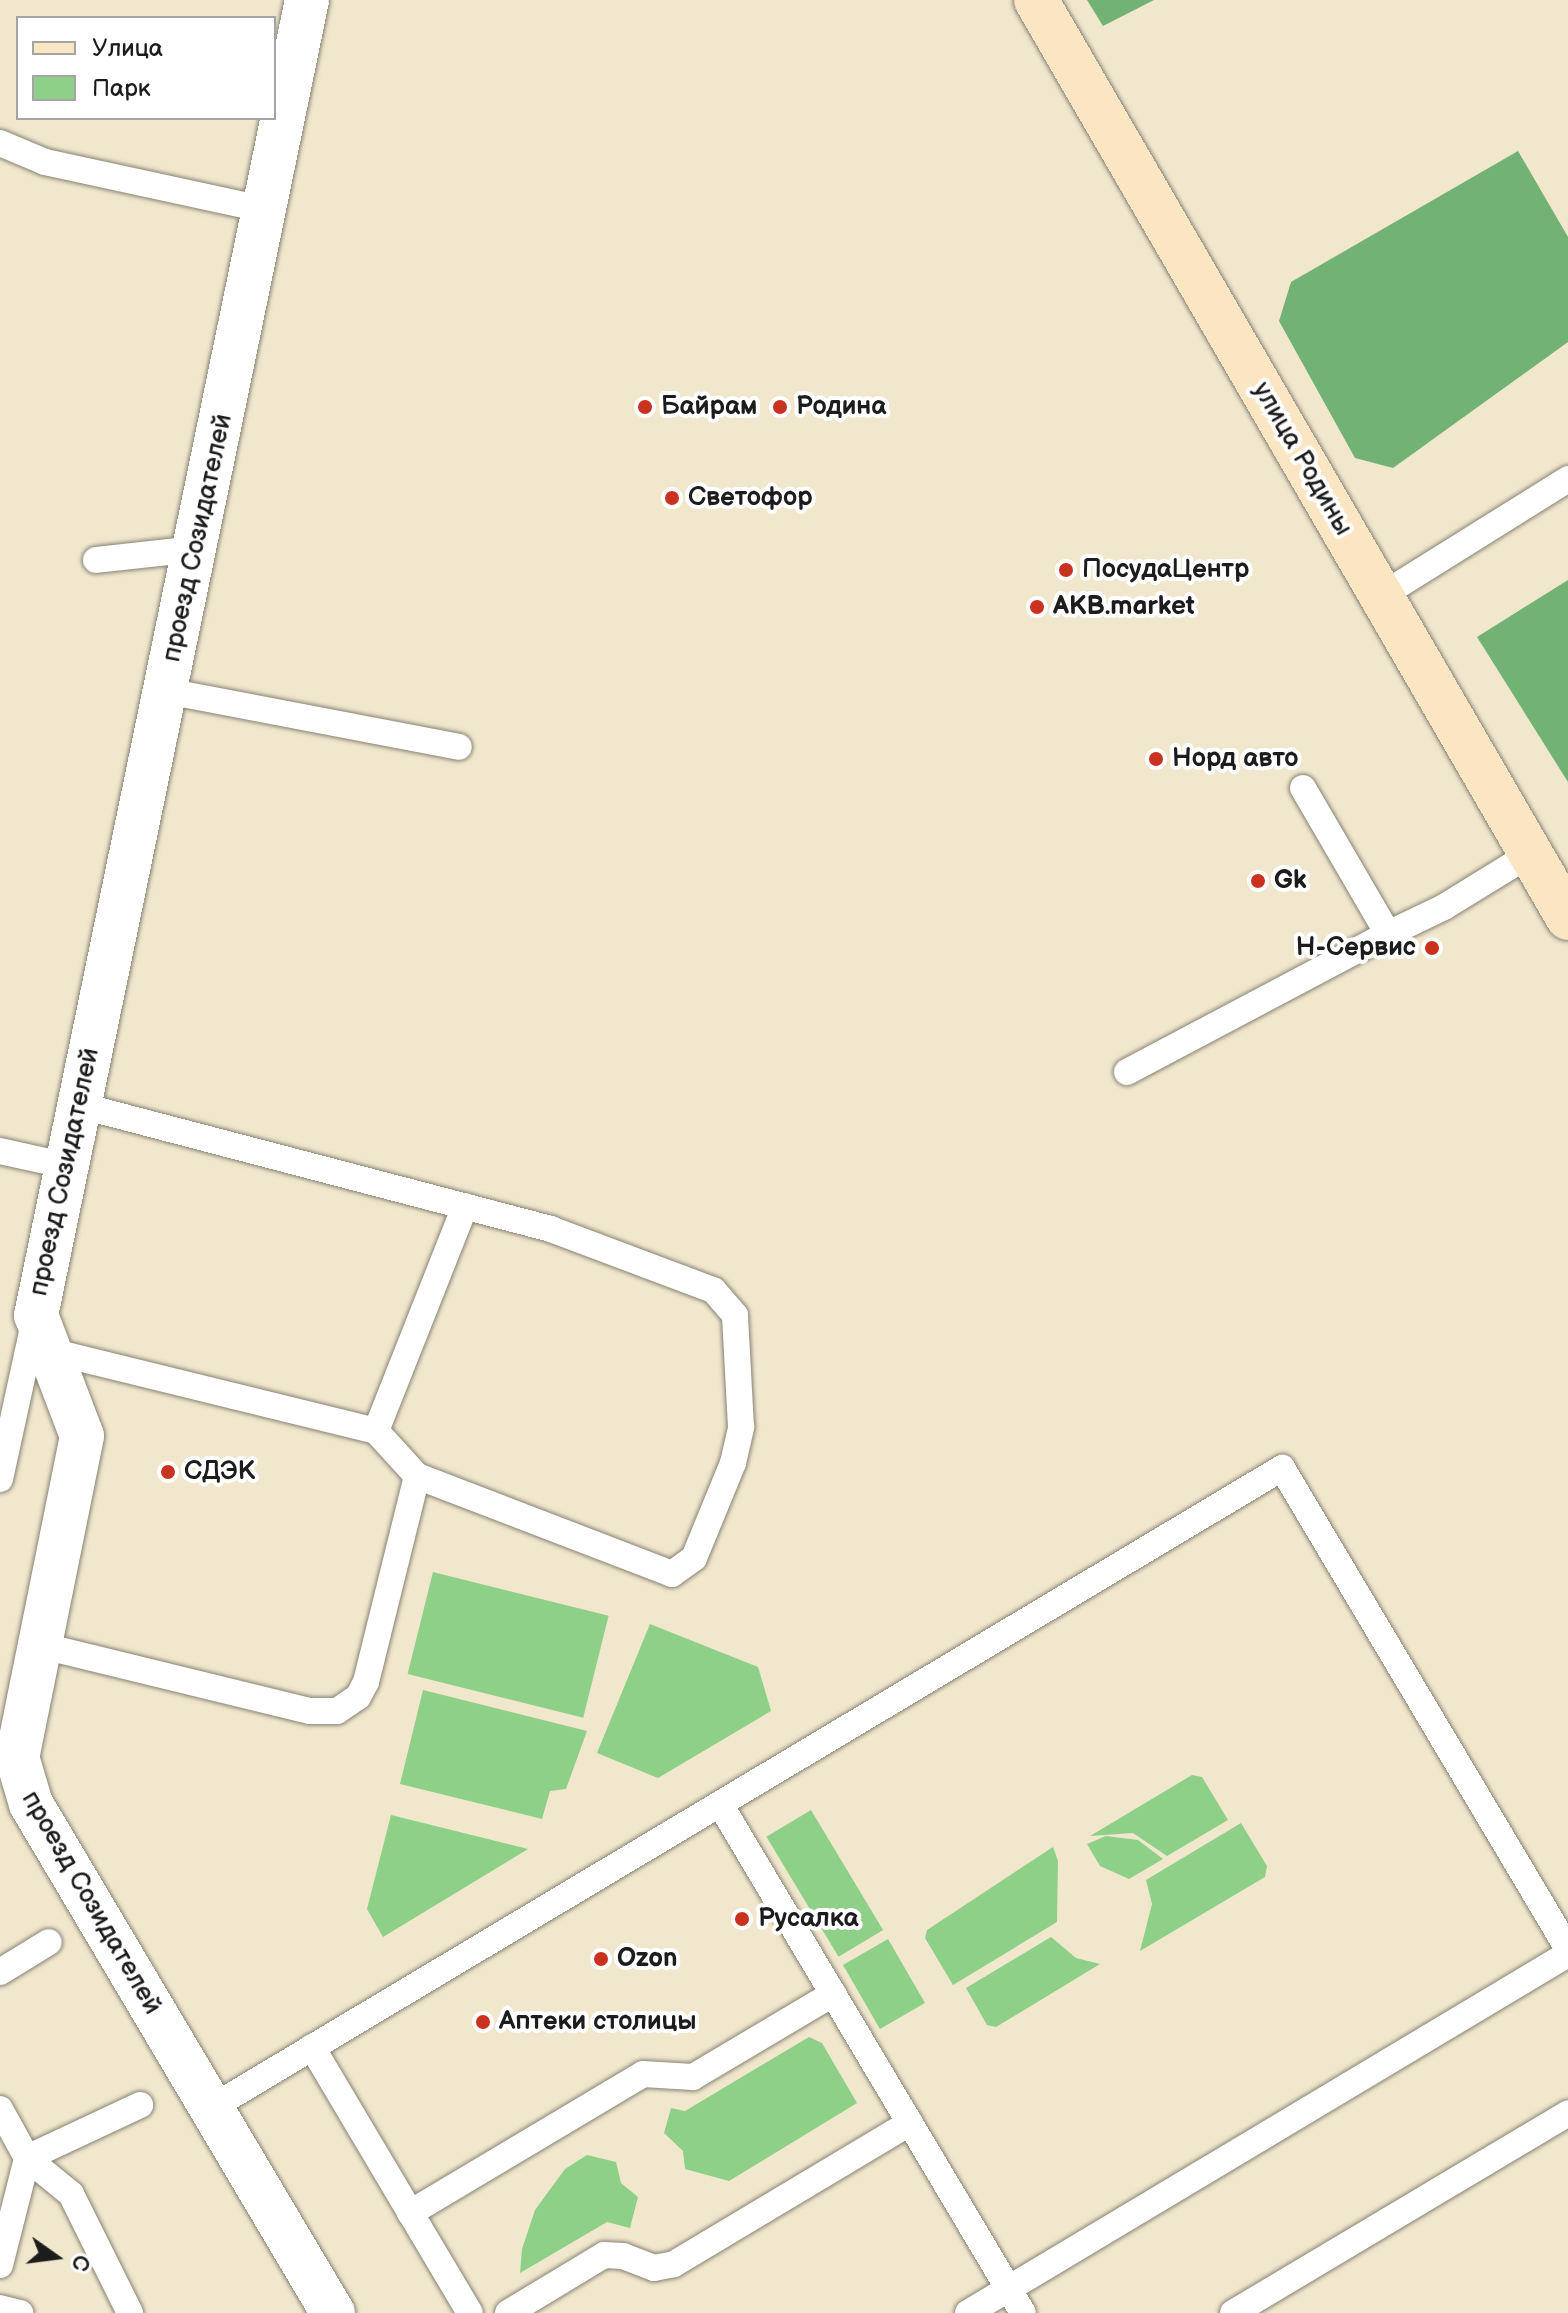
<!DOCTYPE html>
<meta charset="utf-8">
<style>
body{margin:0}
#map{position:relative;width:1568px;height:2313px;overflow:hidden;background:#f1e7cd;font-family:"Balsamiq Sans",sans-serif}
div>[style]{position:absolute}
.green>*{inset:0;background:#8ed088;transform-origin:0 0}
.forest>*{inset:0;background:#72b274}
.roads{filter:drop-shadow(0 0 2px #868274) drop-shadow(0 0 2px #868274)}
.lane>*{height:26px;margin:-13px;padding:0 13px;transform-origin:13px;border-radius:13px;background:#fff}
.street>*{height:44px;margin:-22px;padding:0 22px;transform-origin:22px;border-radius:22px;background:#fff}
.secondary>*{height:44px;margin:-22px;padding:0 22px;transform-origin:22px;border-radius:22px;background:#fbe6c4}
.dots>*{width:22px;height:22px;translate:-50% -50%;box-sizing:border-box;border:4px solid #fff;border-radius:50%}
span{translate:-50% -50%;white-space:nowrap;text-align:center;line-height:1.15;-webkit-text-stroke:8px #fff;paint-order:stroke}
.poi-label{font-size:26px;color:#1c1c1c;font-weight:700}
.left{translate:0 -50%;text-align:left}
.right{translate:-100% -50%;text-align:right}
.street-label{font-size:26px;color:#1c1c1c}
.legend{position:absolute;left:16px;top:16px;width:260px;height:104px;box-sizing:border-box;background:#fff;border:2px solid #a4a4a4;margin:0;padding:10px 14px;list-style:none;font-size:24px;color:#1c1c1c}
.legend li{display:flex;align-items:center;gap:16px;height:40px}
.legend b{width:40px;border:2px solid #a4a4a4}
.north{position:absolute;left:16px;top:2217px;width:80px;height:80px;-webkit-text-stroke:6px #fff;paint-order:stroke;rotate:104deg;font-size:22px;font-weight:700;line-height:32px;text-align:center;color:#1c1c1c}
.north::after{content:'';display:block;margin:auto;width:28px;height:36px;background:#1c1c1c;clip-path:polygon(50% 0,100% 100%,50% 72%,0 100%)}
</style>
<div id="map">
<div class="green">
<div style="left:433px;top:1572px;width:181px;height:105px;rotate:14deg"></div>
<div style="clip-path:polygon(650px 1624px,758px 1667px,771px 1711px,658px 1778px,597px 1753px)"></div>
<div style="clip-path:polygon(423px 1690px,587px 1731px,566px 1789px,550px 1791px,542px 1819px,400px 1784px)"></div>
<div style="clip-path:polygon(1192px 1775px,1202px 1777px,1228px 1820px,1167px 1856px,1133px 1833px,1090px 1836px)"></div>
<div style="left:811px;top:1810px;width:140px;height:52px;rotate:59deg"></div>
<div style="clip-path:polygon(391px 1815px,528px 1849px,383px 1937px,367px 1909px)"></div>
<div style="clip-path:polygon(1241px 1823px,1267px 1866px,1265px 1877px,1140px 1951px,1152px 1904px,1146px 1880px)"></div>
<div style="clip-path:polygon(1106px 1836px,1138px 1840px,1163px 1859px,1129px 1879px,1100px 1866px,1087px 1844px)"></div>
<div style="clip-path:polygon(1053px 1847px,1058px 1861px,1057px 1922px,953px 1985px,925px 1938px,927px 1930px)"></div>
<div style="clip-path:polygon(1051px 1937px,1076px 1958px,1100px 1964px,996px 2027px,987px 2025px,966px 1988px)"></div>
<div style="left:888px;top:1939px;width:74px;height:52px;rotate:60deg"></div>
<div style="clip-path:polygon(809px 2037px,822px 2043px,857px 2103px,729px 2181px,685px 2169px,683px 2151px,664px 2133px,671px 2108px,685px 2111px)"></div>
<div style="clip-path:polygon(587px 2155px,616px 2162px,621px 2183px,638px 2197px,630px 2228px,607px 2222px,520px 2273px,522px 2249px,535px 2210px,565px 2169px)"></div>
</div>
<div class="forest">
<div style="clip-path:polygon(1087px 0,1154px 0,1103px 26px)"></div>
<div style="clip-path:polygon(1518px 151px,1568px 237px,1568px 342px,1393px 468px,1355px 458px,1279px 321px,1291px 282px)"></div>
<div style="clip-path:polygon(1568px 580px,1568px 782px,1477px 637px)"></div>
</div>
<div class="roads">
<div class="lane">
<div style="left:0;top:143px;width:49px;rotate:22.9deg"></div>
<div style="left:45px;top:162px;width:227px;rotate:12.2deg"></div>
<div style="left:96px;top:560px;width:101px;rotate:-6.3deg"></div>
<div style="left:1381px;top:596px;width:221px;rotate:-32deg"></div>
<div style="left:166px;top:691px;width:298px;rotate:10.8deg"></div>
<div style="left:1303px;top:788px;width:169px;rotate:59.8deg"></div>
<div style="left:1388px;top:934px;width:62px;rotate:-25.7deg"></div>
<div style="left:1444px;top:907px;width:101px;rotate:-31.6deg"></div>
<div style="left:1127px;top:1072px;width:295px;rotate:-27.9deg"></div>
<div style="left:0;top:1151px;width:70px;rotate:12.4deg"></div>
<div style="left:50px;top:1351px;width:336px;rotate:13.8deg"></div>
<div style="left:376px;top:1431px;width:61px;rotate:47.7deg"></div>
<div style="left:376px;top:1431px;width:242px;rotate:-68.4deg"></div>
<div style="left:0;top:1479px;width:164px;rotate:-77.7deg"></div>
<div style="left:39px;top:1645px;width:279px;rotate:13.7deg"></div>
<div style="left:310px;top:1711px;width:27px"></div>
<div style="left:337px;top:1711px;width:25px;rotate:-34deg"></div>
<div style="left:358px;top:1697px;width:17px;rotate:-62deg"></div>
<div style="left:366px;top:1682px;width:212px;rotate:-76.1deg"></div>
<div style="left:417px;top:1476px;width:273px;rotate:21deg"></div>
<div style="left:672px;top:1574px;width:27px;rotate:-36deg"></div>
<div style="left:694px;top:1558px;width:103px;rotate:-67.7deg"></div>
<div style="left:733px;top:1463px;width:37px;rotate:-77deg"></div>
<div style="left:741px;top:1427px;width:112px;rotate:-93.1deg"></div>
<div style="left:735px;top:1315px;width:33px;rotate:-131deg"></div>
<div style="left:713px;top:1290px;width:173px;rotate:-159.4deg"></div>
<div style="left:551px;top:1229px;width:488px;rotate:-165.3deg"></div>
<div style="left:720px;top:1804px;width:592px;rotate:59.24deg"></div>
<div style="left:0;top:1972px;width:57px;rotate:-31.5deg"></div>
<div style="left:312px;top:2047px;width:309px;rotate:59.3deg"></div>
<div style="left:211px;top:2108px;width:1248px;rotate:-30.86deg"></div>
<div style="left:1282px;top:1468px;width:560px;rotate:59.26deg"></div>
<div style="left:0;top:2109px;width:56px;rotate:61.1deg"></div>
<div style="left:27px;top:2158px;width:57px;rotate:39.3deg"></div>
<div style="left:71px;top:2194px;width:133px;rotate:63.6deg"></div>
<div style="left:410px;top:2213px;width:271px;rotate:-30.8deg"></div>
<div style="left:643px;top:2074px;width:50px;rotate:3.4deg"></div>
<div style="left:693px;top:2077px;width:163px;rotate:-30.7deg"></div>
<div style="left:0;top:2265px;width:110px;rotate:-75.8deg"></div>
<div style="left:27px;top:2158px;width:125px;rotate:-25.1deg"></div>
<div style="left:0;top:2308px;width:21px;rotate:14deg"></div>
<div style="left:508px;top:2313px;width:112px;rotate:-31.1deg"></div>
<div style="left:604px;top:2255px;width:19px;rotate:3deg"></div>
<div style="left:623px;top:2256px;width:33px;rotate:21deg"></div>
<div style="left:654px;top:2268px;width:20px;rotate:-11deg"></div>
<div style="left:674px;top:2264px;width:275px;rotate:-30.9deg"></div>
<div style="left:968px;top:2313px;width:699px;rotate:-30.89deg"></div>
<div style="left:1233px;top:2313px;width:390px;rotate:-30.8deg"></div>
</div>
<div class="street">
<div style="left:307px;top:0;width:1343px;rotate:101.64deg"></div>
<div style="left:36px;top:1315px;width:129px;rotate:69.2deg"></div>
<div style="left:82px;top:1436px;width:328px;rotate:101.4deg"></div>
<div style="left:17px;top:1757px;width:49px;rotate:73.4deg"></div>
<div style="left:31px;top:1804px;width:592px;rotate:59.32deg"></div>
</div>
<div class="secondary">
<div style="left:1036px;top:0;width:1061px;rotate:59.91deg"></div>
</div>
</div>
<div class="dots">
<div style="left:645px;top:407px;background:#c8321e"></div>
<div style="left:780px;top:407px;background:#c8321e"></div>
<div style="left:672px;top:498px;background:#c8321e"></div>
<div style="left:1066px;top:570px;background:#c8321e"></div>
<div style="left:1037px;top:607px;background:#c8321e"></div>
<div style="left:1156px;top:759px;background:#c8321e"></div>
<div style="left:1258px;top:881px;background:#c8321e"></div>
<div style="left:1432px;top:948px;background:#c8321e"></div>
<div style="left:168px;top:1472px;background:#c8321e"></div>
<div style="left:742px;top:1919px;background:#c8321e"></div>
<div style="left:601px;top:1959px;background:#c8321e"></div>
<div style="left:483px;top:2022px;background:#c8321e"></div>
</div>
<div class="poi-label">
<span class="left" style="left:661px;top:407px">Байрам</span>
<span class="left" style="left:796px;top:407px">Родина</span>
<span class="left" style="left:688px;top:498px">Светофор</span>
<span class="left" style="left:1082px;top:570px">ПосудаЦентр</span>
<span class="left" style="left:1053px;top:607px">AKB.market</span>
<span class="left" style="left:1172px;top:759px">Норд авто</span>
<span class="left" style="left:1274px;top:881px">Gk</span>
<span class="right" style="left:1416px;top:948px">Н-Сервис</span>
<span class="left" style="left:184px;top:1472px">СДЭК</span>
<span class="left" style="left:758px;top:1919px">Русалка</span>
<span class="left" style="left:617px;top:1959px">Ozon</span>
<span class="left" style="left:499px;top:2022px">Аптеки столицы</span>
</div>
<div class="street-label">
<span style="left:1302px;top:459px;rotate:60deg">улица Родины</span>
<span style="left:198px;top:538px;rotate:-78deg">проезд Созидателей</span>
<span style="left:65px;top:1172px;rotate:-78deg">проезд Созидателей</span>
<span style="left:91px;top:1903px;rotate:60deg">проезд Созидателей</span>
</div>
<ul class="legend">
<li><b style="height:10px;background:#fbe6c4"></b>Улица</li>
<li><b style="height:22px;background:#8ed088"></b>Парк</li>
</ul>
<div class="north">С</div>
</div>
